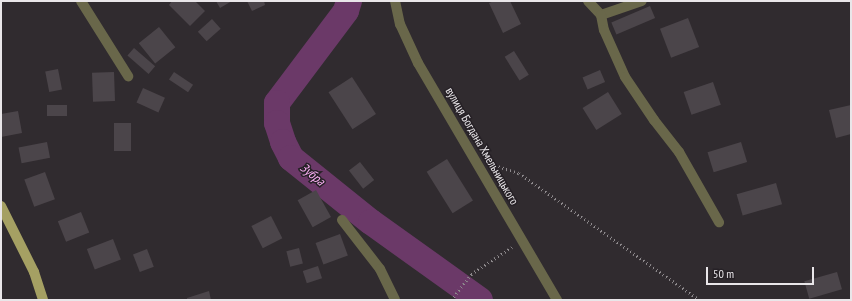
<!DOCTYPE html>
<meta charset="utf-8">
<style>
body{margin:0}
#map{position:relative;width:852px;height:301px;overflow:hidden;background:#302b2f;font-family:"PT Sans Narrow",sans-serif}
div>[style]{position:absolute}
.river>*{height:26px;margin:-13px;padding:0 13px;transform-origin:13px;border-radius:13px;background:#6b3968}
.building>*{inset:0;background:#4b454a;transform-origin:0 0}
.path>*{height:2.5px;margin-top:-1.25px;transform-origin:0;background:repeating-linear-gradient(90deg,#8d898c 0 1px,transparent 0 4px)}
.minor>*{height:10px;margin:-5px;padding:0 5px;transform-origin:5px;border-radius:5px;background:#69674a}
.major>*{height:10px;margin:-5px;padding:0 5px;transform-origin:5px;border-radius:5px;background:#a5a063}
span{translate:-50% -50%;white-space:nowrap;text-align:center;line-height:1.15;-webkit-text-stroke:3px #262126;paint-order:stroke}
.street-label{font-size:12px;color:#e9e6e9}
.water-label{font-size:13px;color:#fcaff5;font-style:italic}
.frame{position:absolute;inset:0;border:2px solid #e9e6e9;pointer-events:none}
.scale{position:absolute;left:706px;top:267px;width:108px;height:18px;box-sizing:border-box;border:2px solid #e9e6e9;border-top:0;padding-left:5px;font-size:12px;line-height:14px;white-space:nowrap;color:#e9e6e9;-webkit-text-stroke:3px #262126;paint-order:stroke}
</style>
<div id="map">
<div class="river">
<div style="left:349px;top:1px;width:10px;rotate:107deg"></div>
<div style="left:346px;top:11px;width:115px;rotate:126.9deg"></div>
<div style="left:277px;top:103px;width:20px;rotate:90deg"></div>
<div style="left:277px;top:123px;width:20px;rotate:72deg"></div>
<div style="left:283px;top:142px;width:18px;rotate:63deg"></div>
<div style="left:291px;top:158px;width:102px;rotate:38.7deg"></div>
<div style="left:371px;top:222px;width:134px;rotate:35.6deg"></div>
</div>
<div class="building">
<div style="clip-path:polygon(172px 1px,195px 1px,205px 11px,190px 26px,169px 5px)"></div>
<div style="clip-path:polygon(216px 1px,232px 1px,220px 8px)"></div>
<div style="clip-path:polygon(247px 1px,264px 1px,265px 5px,252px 11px)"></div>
<div style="clip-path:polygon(494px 1px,510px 1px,521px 24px,503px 33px,489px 3px)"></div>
<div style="left:650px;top:6px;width:13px;height:42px;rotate:67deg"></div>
<div style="left:688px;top:18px;width:31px;height:30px;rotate:69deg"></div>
<div style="left:212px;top:19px;width:13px;height:19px;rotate:48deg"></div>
<div style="left:159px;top:27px;width:26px;height:26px;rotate:51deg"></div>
<div style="left:134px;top:48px;width:28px;height:10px;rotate:41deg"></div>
<div style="left:514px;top:51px;width:28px;height:11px;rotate:58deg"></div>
<div style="left:58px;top:69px;width:21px;height:13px;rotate:79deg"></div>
<div style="left:600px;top:70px;width:13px;height:19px;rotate:67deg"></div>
<div style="left:114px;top:72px;width:29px;height:22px;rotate:88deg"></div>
<div style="left:174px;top:72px;width:23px;height:9px;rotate:34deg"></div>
<div style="left:352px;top:77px;width:44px;height:28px;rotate:57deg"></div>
<div style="left:713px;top:82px;width:24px;height:31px;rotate:71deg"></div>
<div style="left:143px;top:88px;width:24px;height:16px;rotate:24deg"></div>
<div style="left:608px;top:92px;width:26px;height:30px;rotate:58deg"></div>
<div style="left:47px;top:105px;width:20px;height:11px"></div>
<div style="clip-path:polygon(851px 105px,851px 134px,836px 138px,829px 110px)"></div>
<div style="clip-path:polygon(18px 111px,22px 133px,1px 137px,1px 114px)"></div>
<div style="left:114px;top:123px;width:17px;height:28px"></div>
<div style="left:47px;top:142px;width:16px;height:29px;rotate:79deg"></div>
<div style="left:741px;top:142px;width:21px;height:35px;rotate:73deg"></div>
<div style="left:447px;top:159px;width:49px;height:24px;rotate:58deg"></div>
<div style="left:360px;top:162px;width:23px;height:14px;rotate:52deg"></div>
<div style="left:45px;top:172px;width:29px;height:22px;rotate:70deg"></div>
<div style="left:776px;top:183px;width:22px;height:41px;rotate:74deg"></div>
<div style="left:316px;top:190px;width:31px;height:21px;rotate:61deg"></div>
<div style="left:81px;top:212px;width:22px;height:25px;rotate:68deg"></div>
<div style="left:271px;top:216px;width:25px;height:22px;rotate:63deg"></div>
<div style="left:340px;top:234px;width:23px;height:26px;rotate:70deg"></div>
<div style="left:113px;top:239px;width:22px;height:28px;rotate:69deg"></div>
<div style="left:299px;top:248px;width:16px;height:13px;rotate:76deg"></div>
<div style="left:147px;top:249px;width:19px;height:15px;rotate:69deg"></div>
<div style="left:318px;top:266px;width:13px;height:16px;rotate:72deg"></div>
<div style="left:837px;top:272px;width:18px;height:34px;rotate:74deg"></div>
<div style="clip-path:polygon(209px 291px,211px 300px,187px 300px,187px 298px)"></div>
</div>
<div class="path">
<div style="left:491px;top:164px;width:29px;rotate:18deg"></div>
<div style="left:519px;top:173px;width:221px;rotate:35.1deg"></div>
<div style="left:451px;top:300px;width:33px;rotate:-52deg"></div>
<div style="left:471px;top:274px;width:49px;rotate:-33.4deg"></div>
</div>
<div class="minor">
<div style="left:81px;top:1px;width:89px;rotate:57.9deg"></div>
<div style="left:395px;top:1px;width:24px;rotate:78deg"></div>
<div style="left:400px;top:24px;width:43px;rotate:65.2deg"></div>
<div style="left:418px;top:63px;width:275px;rotate:59.6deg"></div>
<div style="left:588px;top:1px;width:19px;rotate:47deg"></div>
<div style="left:601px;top:15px;width:43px;rotate:-18.9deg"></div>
<div style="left:601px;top:15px;width:15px;rotate:79deg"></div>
<div style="left:604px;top:30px;width:51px;rotate:65.9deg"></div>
<div style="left:625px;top:77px;width:52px;rotate:56deg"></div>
<div style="left:654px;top:120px;width:41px;rotate:52deg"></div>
<div style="left:679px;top:152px;width:81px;rotate:60.3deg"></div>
<div style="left:342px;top:220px;width:62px;rotate:52.2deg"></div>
<div style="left:380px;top:269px;width:34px;rotate:64deg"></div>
</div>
<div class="major">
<div style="left:1px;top:206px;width:74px;rotate:63.4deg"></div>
<div style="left:34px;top:272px;width:29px;rotate:72deg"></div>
</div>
<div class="street-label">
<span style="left:482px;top:146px;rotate:60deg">вулиця Богдана Хмельницького</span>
</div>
<div class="water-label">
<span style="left:312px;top:175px;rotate:39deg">Зубра</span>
</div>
<div class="frame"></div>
<div class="scale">50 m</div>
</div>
